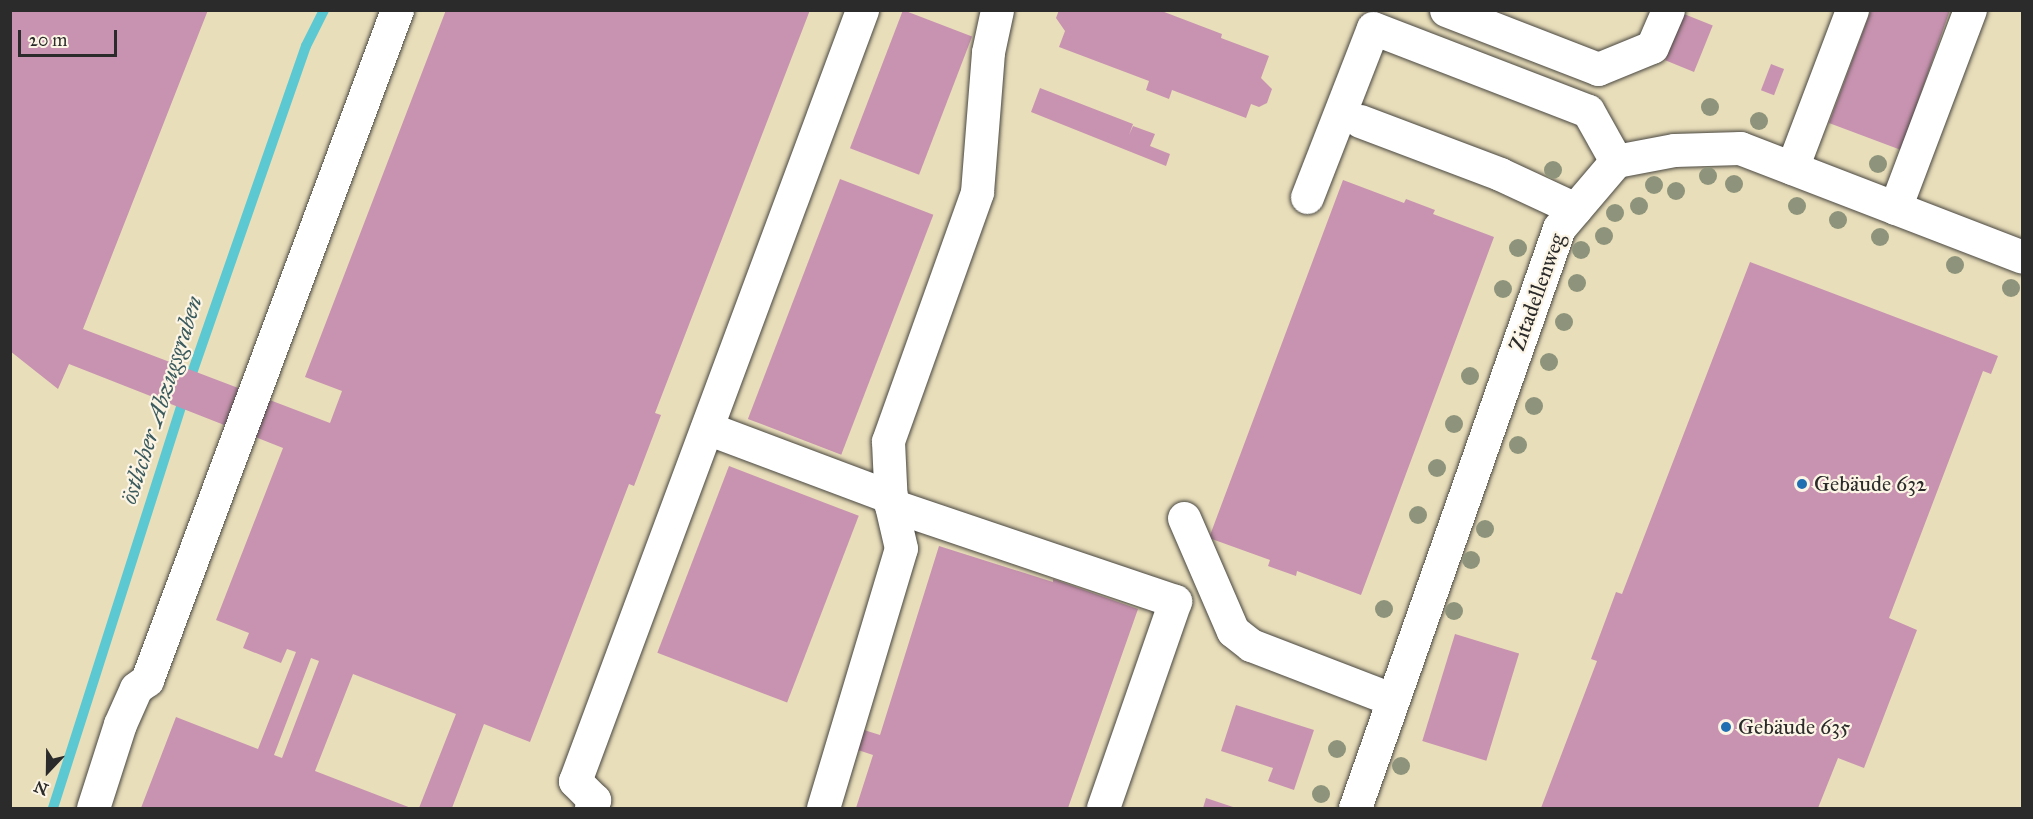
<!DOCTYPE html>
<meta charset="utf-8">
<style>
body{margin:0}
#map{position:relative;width:2033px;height:819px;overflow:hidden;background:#e9deba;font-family:"IM FELL Great Primer",serif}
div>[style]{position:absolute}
.stream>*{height:10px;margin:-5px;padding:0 5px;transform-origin:5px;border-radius:5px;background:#5cc9d2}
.building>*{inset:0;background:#c893b0;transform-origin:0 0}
.roads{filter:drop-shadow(0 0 2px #484640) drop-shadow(0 0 2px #484640)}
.minor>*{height:33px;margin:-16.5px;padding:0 16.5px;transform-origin:16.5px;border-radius:16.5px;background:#fff}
.trees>*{width:18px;height:18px;margin:-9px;border-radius:50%;background:#8e947b}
.dots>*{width:16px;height:16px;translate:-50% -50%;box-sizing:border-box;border:3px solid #fcf5e5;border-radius:50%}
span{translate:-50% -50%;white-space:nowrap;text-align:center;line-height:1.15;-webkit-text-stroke:4.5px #fcf5e5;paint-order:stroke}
.street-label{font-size:22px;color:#2b2b2b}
.poi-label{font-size:22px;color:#2b2b2b}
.left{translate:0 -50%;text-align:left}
.water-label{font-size:24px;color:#3a5a5d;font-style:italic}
.frame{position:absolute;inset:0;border:12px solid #2b2b2b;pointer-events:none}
.north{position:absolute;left:18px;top:741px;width:60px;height:60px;-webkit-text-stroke:4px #fcf5e5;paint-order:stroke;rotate:202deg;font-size:16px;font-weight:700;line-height:24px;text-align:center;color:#2b2b2b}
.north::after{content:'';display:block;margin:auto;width:21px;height:27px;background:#2b2b2b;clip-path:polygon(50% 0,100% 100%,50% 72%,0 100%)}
.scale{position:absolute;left:18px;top:30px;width:99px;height:27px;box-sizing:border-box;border:3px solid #2b2b2b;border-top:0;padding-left:8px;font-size:18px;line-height:21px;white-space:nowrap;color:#2b2b2b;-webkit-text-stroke:4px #fcf5e5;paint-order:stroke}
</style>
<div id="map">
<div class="stream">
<div style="left:53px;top:808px;width:450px;rotate:-72.3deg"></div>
<div style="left:190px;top:379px;width:353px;rotate:-70.8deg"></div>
<div style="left:306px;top:46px;width:40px;rotate:-63.4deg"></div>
</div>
<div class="building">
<div style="clip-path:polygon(evenodd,10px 10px,208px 10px,83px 329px,330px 423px,342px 391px,305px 377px,446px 10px,810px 10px,655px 413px,661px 415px,634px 486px,629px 484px,530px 742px,484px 724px,452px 808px,419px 808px,456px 714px,353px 674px,315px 771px,411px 808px,141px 808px,176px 717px,258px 749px,296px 652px,287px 649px,281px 663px,243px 648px,249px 633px,216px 620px,283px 448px,69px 364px,58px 389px,10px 351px,10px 10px,311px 658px,319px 661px,282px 758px,274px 755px,311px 658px)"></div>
<div style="left:903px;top:10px;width:74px;height:148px;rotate:21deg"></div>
<div style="clip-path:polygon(1059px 10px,1159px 10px,1222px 34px,1221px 38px,1269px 56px,1261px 78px,1272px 89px,1267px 103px,1259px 107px,1251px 104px,1246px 118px,1172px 90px,1169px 99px,1146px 90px,1149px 81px,1059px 47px,1065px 31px,1056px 18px)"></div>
<div style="clip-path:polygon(1871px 10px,1950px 10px,1901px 150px,1829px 123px)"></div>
<div style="left:1684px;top:14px;width:31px;height:50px;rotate:22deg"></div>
<div style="left:1771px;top:64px;width:14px;height:28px;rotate:21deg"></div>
<div style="clip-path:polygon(1040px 88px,1133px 124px,1129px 135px,1133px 126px,1155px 134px,1150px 146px,1170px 154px,1166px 166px,1031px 112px)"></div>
<div style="left:840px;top:179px;width:100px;height:257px;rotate:21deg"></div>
<div style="clip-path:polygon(1343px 180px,1404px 203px,1406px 199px,1435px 210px,1433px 214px,1494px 237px,1361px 595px,1297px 571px,1296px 576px,1268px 566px,1270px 560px,1209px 538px)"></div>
<div style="clip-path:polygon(1750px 262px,1998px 356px,1991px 374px,1983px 371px,1889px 618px,1917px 630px,1864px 768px,1838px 758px,1818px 808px,1541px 808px,1597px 661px,1591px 659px,1616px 592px,1622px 594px)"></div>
<div style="left:729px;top:466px;width:139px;height:200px;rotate:21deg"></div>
<div style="clip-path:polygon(939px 546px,1053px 582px,1053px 579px,1138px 609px,1068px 808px,856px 808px,873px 755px,858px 750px,864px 730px,880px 735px)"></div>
<div style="left:1455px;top:634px;width:67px;height:112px;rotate:17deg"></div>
<div style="clip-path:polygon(1236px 705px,1314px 730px,1294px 790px,1268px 781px,1273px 768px,1221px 751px)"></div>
<div style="clip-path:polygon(1206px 798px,1236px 808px,1203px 808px)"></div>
</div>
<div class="roads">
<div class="minor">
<div style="left:1446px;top:10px;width:163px;rotate:21.2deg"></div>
<div style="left:1598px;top:69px;width:58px;rotate:-22.2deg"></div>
<div style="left:1652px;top:47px;width:40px;rotate:-66.6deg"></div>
<div style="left:1360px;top:121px;width:150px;rotate:20.7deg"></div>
<div style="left:1500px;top:174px;width:83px;rotate:25deg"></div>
<div style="left:1792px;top:168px;width:169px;rotate:-69.2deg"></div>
<div style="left:1307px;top:197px;width:181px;rotate:-68.7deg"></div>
<div style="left:1373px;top:28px;width:230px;rotate:21.1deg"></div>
<div style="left:1588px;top:111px;width:57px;rotate:60.8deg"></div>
<div style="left:1895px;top:208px;width:212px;rotate:-69.3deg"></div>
<div style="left:707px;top:428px;width:197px;rotate:20.6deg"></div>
<div style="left:891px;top:505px;width:300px;rotate:18.7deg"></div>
<div style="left:1175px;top:601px;width:219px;rotate:109.2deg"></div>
<div style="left:1184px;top:518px;width:123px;rotate:66.6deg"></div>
<div style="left:1233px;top:631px;width:23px;rotate:38deg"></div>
<div style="left:1251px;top:645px;width:150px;rotate:21.1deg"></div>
<div style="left:93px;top:808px;width:88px;rotate:-72.2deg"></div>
<div style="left:120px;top:724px;width:39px;rotate:-66deg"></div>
<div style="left:136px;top:688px;width:14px;rotate:-36deg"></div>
<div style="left:147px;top:680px;width:715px;rotate:-69.54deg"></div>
<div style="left:591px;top:808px;width:9px;rotate:-69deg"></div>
<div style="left:594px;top:800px;width:27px;rotate:-135deg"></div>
<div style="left:575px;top:781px;width:823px;rotate:-69.58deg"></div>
<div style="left:823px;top:808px;width:271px;rotate:-73.3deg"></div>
<div style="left:901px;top:548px;width:44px;rotate:-103.1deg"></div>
<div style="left:891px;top:505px;width:64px;rotate:-92.7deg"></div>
<div style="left:888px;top:441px;width:264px;rotate:-70.3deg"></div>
<div style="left:977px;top:192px;width:140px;rotate:-85.5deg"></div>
<div style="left:988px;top:52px;width:43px;rotate:-77.9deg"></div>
<div style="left:1355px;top:808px;width:615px;rotate:-70.62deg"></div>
<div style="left:1559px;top:228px;width:88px;rotate:-49.6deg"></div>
<div style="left:1616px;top:161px;width:59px;rotate:-10.7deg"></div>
<div style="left:1674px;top:150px;width:66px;rotate:-1.7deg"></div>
<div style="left:1740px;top:148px;width:302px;rotate:21.1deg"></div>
</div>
</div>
<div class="trees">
<div style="left:1710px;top:107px"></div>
<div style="left:1759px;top:121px"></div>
<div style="left:1878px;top:164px"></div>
<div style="left:1553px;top:170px"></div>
<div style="left:1708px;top:176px"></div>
<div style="left:1734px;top:184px"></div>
<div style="left:1654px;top:185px"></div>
<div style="left:1676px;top:191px"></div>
<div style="left:1639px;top:206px"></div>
<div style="left:1797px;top:206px"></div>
<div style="left:1615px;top:213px"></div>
<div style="left:1838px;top:220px"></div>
<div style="left:1604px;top:236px"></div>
<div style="left:1880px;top:237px"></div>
<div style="left:1518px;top:248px"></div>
<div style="left:1581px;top:250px"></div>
<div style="left:1955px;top:265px"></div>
<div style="left:1577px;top:283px"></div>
<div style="left:2011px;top:288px"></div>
<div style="left:1503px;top:289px"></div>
<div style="left:1564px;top:322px"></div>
<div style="left:1549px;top:362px"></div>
<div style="left:1470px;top:376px"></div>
<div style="left:1534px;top:406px"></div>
<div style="left:1454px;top:424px"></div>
<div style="left:1518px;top:445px"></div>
<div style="left:1437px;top:468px"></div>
<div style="left:1418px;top:515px"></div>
<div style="left:1485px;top:529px"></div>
<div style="left:1471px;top:560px"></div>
<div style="left:1384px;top:609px"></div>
<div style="left:1454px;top:611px"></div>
<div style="left:1337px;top:749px"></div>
<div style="left:1401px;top:766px"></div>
<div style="left:1321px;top:794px"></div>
</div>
<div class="dots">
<div style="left:1802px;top:484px;background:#1f6fb2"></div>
<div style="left:1726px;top:727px;background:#1f6fb2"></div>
</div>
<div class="street-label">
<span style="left:1537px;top:292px;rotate:-70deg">Zitadellenweg</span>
</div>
<div class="poi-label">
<span class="left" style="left:1814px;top:484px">Gebäude 632</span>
<span class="left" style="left:1738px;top:727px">Gebäude 635</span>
</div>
<div class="water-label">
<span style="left:162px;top:400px;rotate:-72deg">östlicher Abzugsgraben</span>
</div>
<div class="frame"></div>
<div class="north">N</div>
<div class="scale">20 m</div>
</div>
